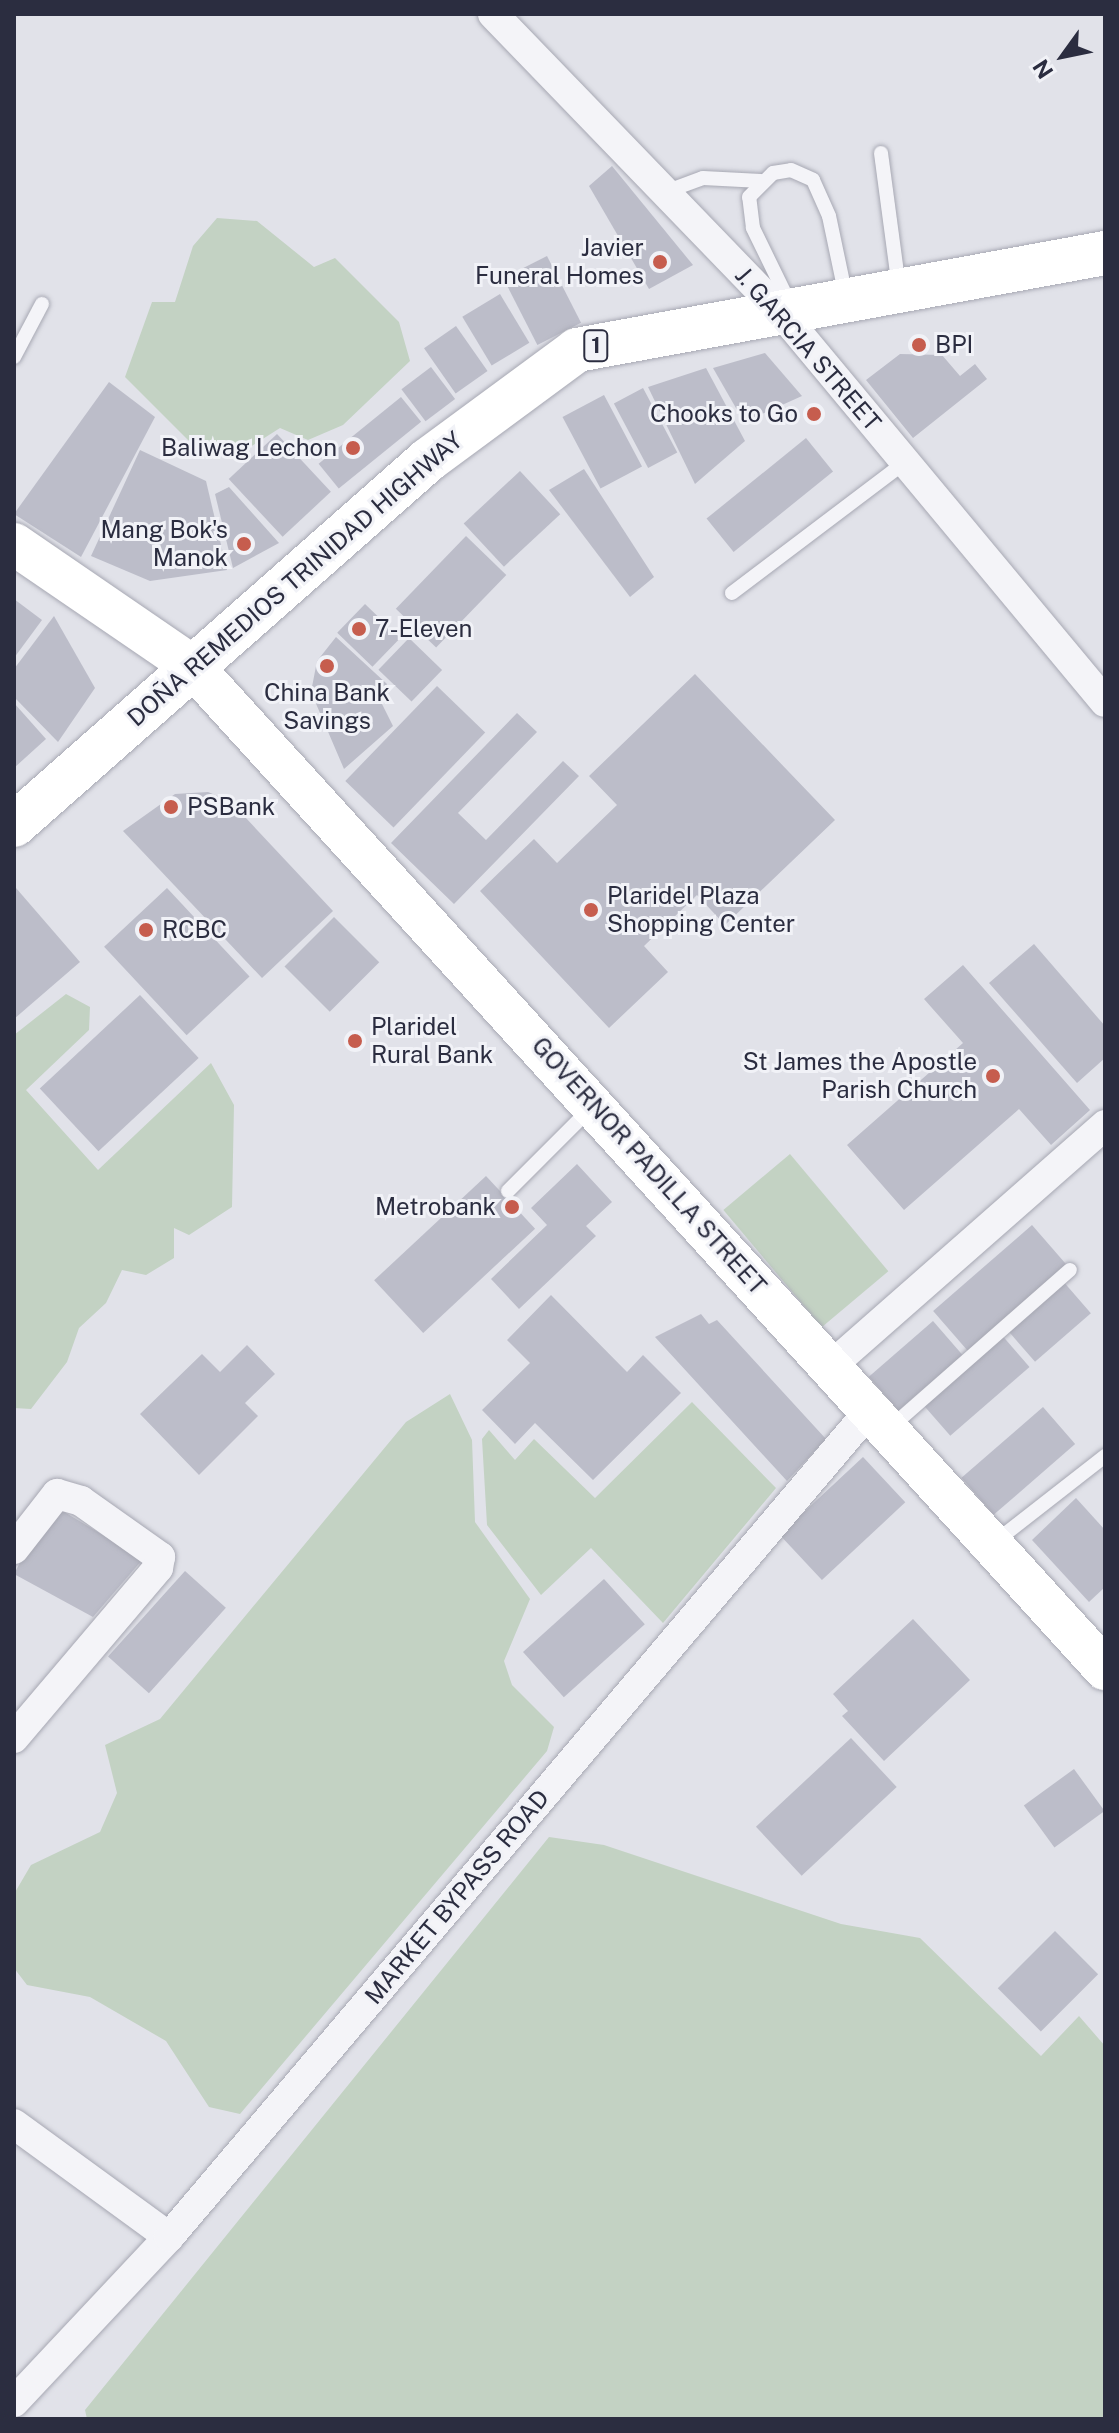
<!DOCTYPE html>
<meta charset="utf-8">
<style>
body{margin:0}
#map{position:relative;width:1119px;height:2433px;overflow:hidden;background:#e1e2e9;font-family:"Public Sans",sans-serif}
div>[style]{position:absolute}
.green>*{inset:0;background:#c3d2c3;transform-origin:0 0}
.building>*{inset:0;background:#bcbdc9;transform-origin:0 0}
.roads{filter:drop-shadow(0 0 2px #a7a8b3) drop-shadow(0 0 2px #a7a8b3)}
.service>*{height:14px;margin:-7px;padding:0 7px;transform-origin:7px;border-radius:7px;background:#f4f4f8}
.minor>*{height:30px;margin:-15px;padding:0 15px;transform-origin:15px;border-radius:15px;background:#f4f4f8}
.secondary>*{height:42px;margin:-21px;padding:0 21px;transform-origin:21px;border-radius:21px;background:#fff}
.primary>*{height:44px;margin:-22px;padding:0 22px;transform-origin:22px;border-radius:22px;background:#fff}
.dots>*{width:22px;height:22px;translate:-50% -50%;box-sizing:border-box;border:4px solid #f1f2f7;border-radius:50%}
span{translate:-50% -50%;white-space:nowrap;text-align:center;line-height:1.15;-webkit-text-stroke:6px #f1f2f7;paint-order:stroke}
.shield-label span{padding:2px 6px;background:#f1f2f7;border:2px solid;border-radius:6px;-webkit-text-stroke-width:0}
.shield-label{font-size:22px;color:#2b2d40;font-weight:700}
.poi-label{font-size:24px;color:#2b2d40}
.right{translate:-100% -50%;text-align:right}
.left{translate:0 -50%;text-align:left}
.street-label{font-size:24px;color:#2b2d40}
.frame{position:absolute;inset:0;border:16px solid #2b2d40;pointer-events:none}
.north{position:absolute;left:1023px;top:16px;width:80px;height:80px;-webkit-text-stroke:6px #f1f2f7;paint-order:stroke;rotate:237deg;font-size:22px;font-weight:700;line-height:32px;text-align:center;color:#2b2d40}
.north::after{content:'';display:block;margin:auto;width:28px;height:36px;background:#2b2d40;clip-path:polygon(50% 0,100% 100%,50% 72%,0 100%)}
</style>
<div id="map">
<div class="green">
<div style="clip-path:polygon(217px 218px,257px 221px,314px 267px,335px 258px,399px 322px,410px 361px,343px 425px,308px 440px,280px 428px,247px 449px,227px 449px,188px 440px,125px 377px,152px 302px,175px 302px,193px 246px)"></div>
<div style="clip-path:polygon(66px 994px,90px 1007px,89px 1030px,26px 1090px,98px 1170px,211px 1063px,234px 1105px,232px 1207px,189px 1235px,174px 1228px,174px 1258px,146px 1275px,122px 1270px,106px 1303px,79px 1328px,67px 1362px,31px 1409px,14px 1408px,14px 1035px)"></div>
<div style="left:790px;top:1154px;width:153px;height:87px;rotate:50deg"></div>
<div style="clip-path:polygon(450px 1394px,472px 1440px,475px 1522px,530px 1599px,504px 1661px,512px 1685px,554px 1727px,547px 1751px,240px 2114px,209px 2107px,166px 2041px,90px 1997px,27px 1985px,14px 1968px,14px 1894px,31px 1865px,100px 1832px,117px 1793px,105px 1745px,160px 1719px,406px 1422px)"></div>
<div style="clip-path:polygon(692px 1402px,776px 1488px,663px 1623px,591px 1548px,541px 1595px,487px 1525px,482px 1439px,489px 1430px,515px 1460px,534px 1439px,595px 1498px)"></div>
<div style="clip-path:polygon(549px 1837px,604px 1845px,841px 1924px,920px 1938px,1041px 2056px,1079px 2016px,1105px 2046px,1105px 2419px,87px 2419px,85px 2410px)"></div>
</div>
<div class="building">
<div style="clip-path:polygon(612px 166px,693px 265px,649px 289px,589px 186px)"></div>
<div style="left:547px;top:256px;width:75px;height:49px;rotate:63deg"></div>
<div style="left:500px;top:294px;width:57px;height:44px;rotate:59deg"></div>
<div style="left:456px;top:326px;width:55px;height:39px;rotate:55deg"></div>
<div style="clip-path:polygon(765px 353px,802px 396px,744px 422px,713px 368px)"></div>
<div style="clip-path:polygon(900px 354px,942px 355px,960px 376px,975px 364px,987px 379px,913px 438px,866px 380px)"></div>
<div style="left:431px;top:367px;width:40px;height:37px;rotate:53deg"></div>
<div style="clip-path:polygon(706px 368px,745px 441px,695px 484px,648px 387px)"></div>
<div style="clip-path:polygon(109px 382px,155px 417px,81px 557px,14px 514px)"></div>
<div style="left:643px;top:388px;width:73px;height:33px;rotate:62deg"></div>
<div style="left:604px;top:395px;width:81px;height:47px;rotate:62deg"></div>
<div style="left:401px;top:397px;width:32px;height:106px;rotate:51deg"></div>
<div style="left:277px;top:434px;width:79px;height:66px;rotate:47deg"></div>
<div style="left:806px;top:438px;width:43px;height:128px;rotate:51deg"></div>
<div style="clip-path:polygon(140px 450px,206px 481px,227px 570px,150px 581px,91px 556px)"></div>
<div style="clip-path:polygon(584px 469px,654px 577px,630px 597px,549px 490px)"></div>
<div style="left:520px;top:471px;width:59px;height:77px;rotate:47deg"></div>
<div style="clip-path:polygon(229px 487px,279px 543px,233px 568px,215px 494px)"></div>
<div style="left:466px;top:536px;width:56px;height:101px;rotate:44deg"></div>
<div style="clip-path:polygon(14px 599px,42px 620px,14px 658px)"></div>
<div style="left:365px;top:604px;width:49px;height:40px;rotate:44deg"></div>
<div style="clip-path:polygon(54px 616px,95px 688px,58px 742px,14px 697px,14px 669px)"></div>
<div style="clip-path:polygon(336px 637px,387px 684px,379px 698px,393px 726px,344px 769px,311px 692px,317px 661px)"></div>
<div style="left:409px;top:638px;width:46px;height:44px;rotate:44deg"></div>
<div style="clip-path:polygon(695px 674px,835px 820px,725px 925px,697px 895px,644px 946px,668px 972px,609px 1028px,480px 891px,534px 839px,557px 863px,617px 805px,589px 776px)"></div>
<div style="left:437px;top:686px;width:67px;height:132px;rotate:44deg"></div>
<div style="clip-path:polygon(14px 703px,46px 739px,14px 768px)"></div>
<div style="clip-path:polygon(517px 713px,537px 732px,458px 813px,486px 840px,563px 761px,579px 776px,454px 904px,391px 843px)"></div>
<div style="clip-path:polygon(208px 792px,230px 801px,333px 911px,262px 978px,123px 831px,175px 794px)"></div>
<div style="clip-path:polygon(16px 888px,80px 962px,14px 1019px,14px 890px)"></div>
<div style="left:167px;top:888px;width:121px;height:86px;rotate:47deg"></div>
<div style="left:334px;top:917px;width:64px;height:70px;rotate:45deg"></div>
<div style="clip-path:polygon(1034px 944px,1105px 1026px,1105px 1058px,1077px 1083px,989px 983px)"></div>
<div style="clip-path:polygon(963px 965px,1090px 1110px,1051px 1145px,1019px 1109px,904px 1210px,847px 1145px,963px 1043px,924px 999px)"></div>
<div style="left:140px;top:995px;width:86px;height:137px;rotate:47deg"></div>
<div style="clip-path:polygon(577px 1164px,612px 1202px,586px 1226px,596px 1236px,519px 1309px,491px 1279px,547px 1225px,531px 1208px)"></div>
<div style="left:486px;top:1176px;width:72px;height:153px;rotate:47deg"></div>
<div style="left:1032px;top:1225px;width:53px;height:131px;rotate:49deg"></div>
<div style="left:1062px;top:1280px;width:44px;height:74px;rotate:49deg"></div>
<div style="clip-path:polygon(551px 1295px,627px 1372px,643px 1355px,681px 1393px,593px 1480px,535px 1423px,515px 1444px,482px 1410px,530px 1363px,507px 1340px)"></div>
<div style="clip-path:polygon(701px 1314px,709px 1324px,717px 1320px,826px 1439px,787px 1481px,655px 1337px)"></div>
<div style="left:933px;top:1321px;width:45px;height:85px;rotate:49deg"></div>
<div style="left:1000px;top:1333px;width:45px;height:105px;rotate:49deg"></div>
<div style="clip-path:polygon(247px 1345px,275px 1374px,245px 1403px,258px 1416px,199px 1475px,140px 1414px,202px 1354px,220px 1372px)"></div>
<div style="left:1043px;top:1407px;width:49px;height:108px;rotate:49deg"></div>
<div style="left:863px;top:1457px;width:62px;height:114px;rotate:47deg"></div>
<div style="clip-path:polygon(1076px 1498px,1105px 1530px,1105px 1587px,1089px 1602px,1032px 1540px)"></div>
<div style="clip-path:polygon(51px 1504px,143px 1559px,93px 1617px,14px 1574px)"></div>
<div style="left:185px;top:1571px;width:55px;height:115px;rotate:42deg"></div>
<div style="left:604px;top:1579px;width:61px;height:109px;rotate:48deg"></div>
<div style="clip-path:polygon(913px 1619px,970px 1680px,884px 1761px,842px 1716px,848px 1711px,833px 1694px)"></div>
<div style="left:851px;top:1738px;width:67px;height:130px;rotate:47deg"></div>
<div style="left:1074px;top:1769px;width:52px;height:62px;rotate:54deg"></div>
<div style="left:1055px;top:1931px;width:61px;height:81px;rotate:45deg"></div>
</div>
<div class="roads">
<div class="service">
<div style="left:881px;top:153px;width:136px;rotate:82.4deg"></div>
<div style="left:665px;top:192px;width:40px;rotate:-20.2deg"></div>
<div style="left:703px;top:178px;width:58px;rotate:3deg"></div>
<div style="left:790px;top:304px;width:85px;rotate:-116deg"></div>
<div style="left:753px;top:228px;width:31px;rotate:-97deg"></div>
<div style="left:749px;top:197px;width:34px;rotate:-45deg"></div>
<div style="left:773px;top:173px;width:18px;rotate:-9deg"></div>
<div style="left:791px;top:170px;width:24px;rotate:24deg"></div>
<div style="left:813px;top:180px;width:39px;rotate:66deg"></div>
<div style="left:829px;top:216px;width:83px;rotate:78.1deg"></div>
<div style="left:14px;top:357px;width:60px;rotate:-62.2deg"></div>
<div style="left:732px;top:593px;width:217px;rotate:-37.1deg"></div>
<div style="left:508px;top:1191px;width:116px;rotate:-45deg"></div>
<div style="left:891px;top:1427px;width:238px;rotate:-41.3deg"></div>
<div style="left:995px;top:1542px;width:140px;rotate:-38deg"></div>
</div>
<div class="minor">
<div style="left:493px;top:14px;width:410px;rotate:46deg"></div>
<div style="left:778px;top:309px;width:511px;rotate:50.24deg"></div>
<div style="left:831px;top:1366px;width:365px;rotate:-41.3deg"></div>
<div style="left:14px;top:1549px;width:70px;rotate:-52deg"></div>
<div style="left:57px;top:1494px;width:25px;rotate:16deg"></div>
<div style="left:81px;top:1501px;width:97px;rotate:35.3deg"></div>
<div style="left:160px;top:1557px;width:11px;rotate:100deg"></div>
<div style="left:158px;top:1568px;width:223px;rotate:130.3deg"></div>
<div style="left:14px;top:2124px;width:192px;rotate:36.1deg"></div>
<div style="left:14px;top:2402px;width:226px;rotate:-46.8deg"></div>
<div style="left:169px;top:2237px;width:1084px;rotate:-49.71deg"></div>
</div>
<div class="secondary">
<div style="left:14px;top:544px;width:214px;rotate:34.4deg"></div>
<div style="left:191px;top:665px;width:1358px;rotate:47.69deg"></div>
</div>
<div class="primary">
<div style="left:14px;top:825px;width:552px;rotate:-41.4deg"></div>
<div style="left:428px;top:460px;width:185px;rotate:-36.4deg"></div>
<div style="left:577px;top:350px;width:537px;rotate:-10.41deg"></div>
</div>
</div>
<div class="dots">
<div style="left:660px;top:262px;background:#c65d4e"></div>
<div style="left:919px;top:345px;background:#c65d4e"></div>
<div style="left:814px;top:414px;background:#c65d4e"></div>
<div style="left:353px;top:448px;background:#c65d4e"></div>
<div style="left:244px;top:544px;background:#c65d4e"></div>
<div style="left:359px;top:629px;background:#c65d4e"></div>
<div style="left:327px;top:666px;background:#c65d4e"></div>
<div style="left:171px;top:807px;background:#c65d4e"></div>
<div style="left:591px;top:910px;background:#c65d4e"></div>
<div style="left:146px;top:930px;background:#c65d4e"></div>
<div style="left:355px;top:1041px;background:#c65d4e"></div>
<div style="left:993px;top:1076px;background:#c65d4e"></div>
<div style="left:512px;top:1207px;background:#c65d4e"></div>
</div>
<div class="shield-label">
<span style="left:596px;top:346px">1</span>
</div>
<div class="poi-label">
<span class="right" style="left:644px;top:262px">Javier<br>Funeral Homes</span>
<span class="left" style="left:935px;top:345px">BPI</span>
<span class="right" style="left:798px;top:414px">Chooks to Go</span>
<span class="right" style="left:337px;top:448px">Baliwag Lechon</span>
<span class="right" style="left:228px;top:544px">Mang Bok's<br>Manok</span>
<span class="left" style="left:375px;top:629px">7-Eleven</span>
<span style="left:327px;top:707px">China Bank<br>Savings</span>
<span class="left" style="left:187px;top:807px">PSBank</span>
<span class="left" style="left:607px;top:910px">Plaridel Plaza<br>Shopping Center</span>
<span class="left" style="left:162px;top:930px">RCBC</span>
<span class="left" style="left:371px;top:1041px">Plaridel<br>Rural Bank</span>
<span class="right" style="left:977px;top:1076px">St James the Apostle<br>Parish Church</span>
<span class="right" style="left:496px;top:1207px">Metrobank</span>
</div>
<div class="street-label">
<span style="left:808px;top:349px;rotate:49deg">J. GARCIA STREET</span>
<span style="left:295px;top:579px;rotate:-41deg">DOÑA REMEDIOS TRINIDAD HIGHWAY</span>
<span style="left:649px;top:1166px;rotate:48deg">GOVERNOR PADILLA STREET</span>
<span style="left:457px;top:1897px;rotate:-50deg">MARKET BYPASS ROAD</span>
</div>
<div class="frame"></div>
<div class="north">N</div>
</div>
